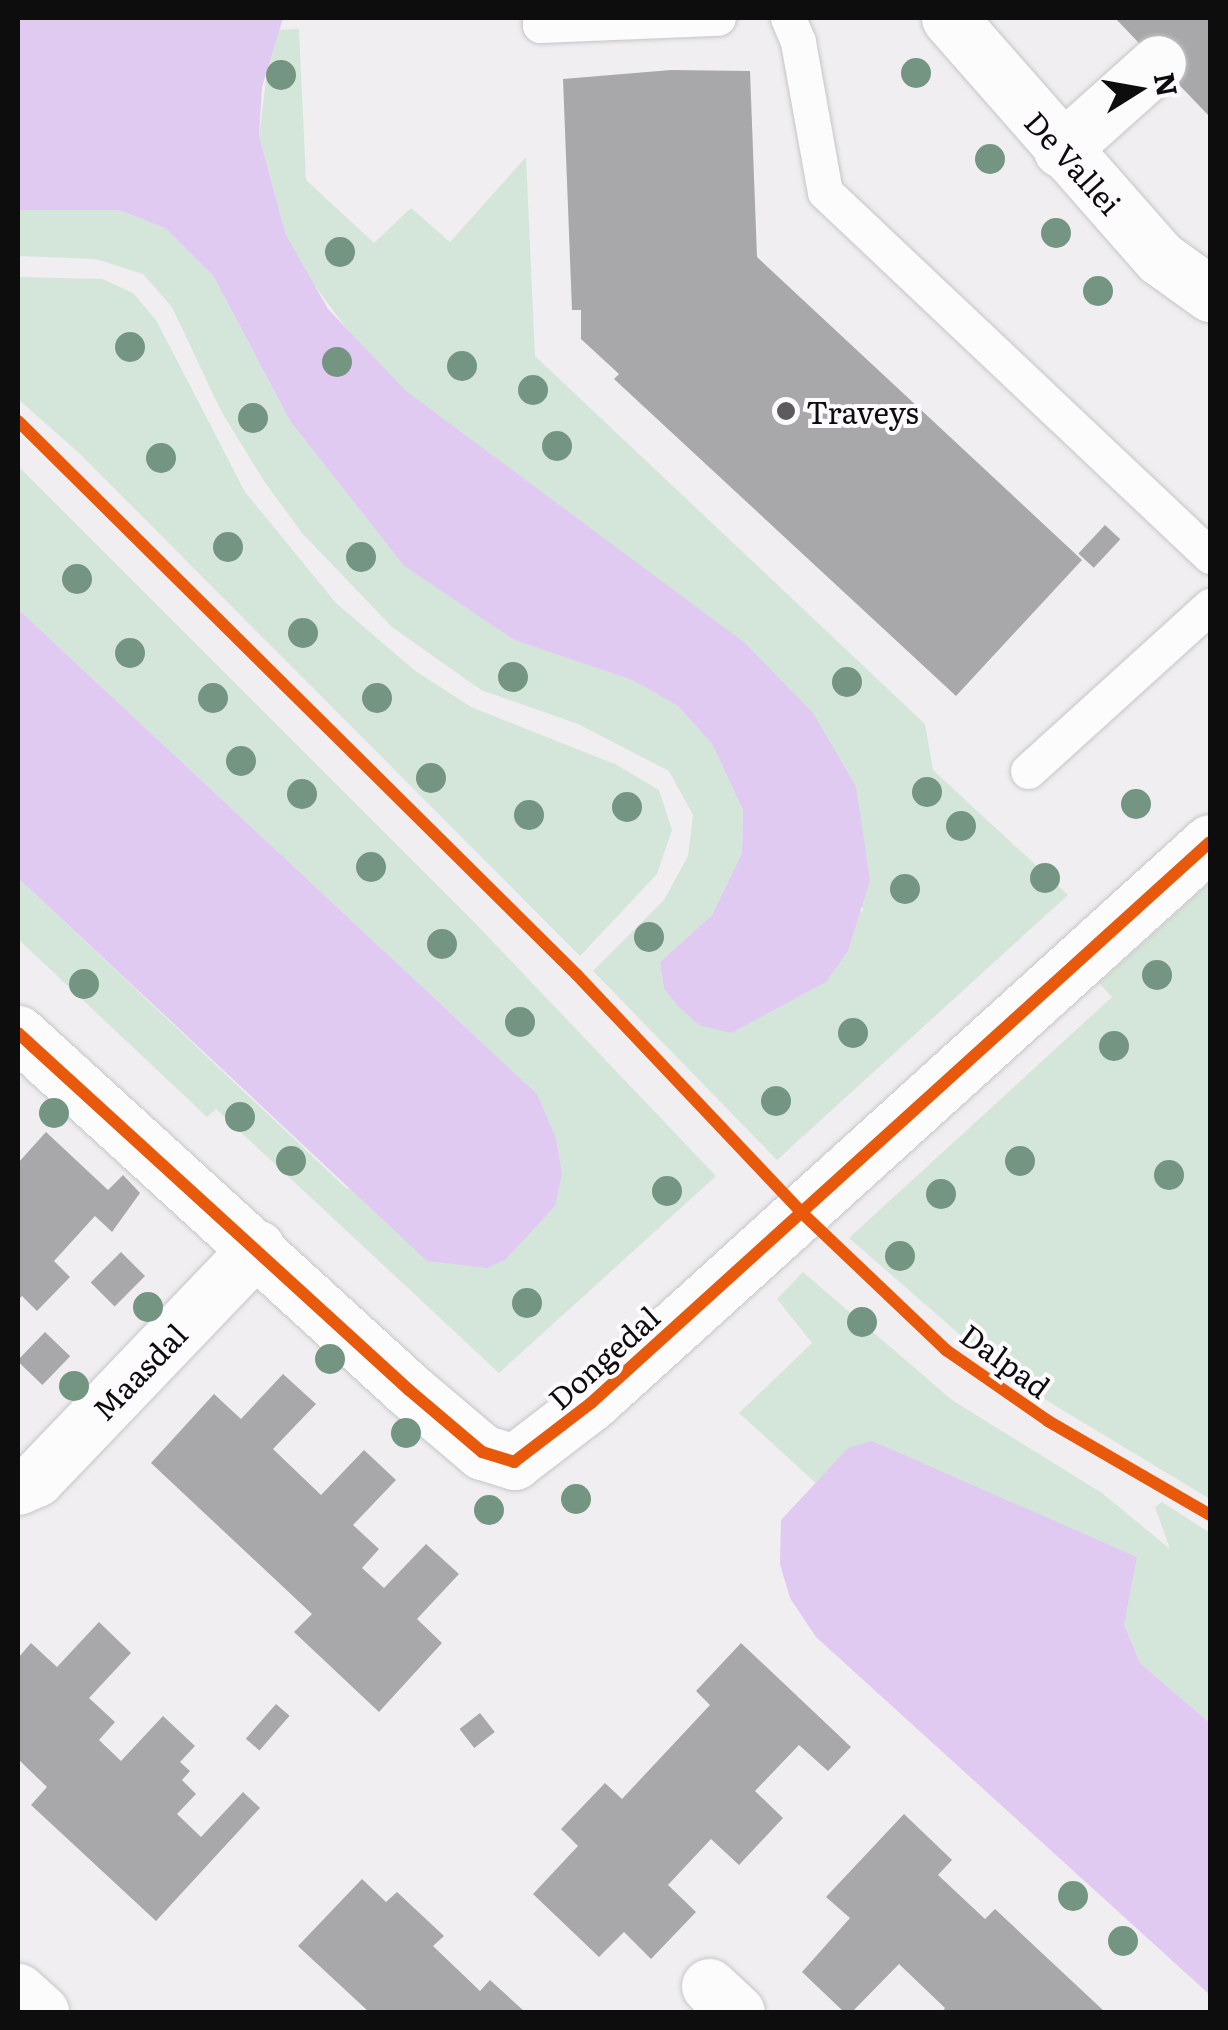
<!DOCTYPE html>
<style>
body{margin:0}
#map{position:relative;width:1228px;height:2030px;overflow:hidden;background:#f0eef1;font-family:Literata,serif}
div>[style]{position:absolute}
.green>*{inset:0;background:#d4e6d9}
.water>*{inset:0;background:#e1caf1}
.building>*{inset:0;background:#a8a7aa;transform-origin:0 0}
.roads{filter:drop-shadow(0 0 2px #c6c5c7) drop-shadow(0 0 2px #c6c5c7)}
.service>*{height:35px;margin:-17.5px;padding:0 17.5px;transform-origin:17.5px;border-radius:17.5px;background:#fdfcfd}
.minor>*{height:55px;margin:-27.5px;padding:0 27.5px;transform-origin:27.5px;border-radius:27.5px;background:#fdfcfd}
.cycleway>*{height:12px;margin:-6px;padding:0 6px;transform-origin:6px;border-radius:6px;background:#e8590c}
.trees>*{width:30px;height:30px;margin:-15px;border-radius:50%;background:#739581}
.dots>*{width:28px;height:28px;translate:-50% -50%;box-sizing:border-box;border:5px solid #fdfbff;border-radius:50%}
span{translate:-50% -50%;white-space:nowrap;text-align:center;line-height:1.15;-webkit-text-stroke:8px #fdfbff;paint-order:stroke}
.street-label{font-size:30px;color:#0e0d0e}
.poi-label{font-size:30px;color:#0e0d0e}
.left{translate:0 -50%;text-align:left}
.frame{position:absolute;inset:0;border:20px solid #0e0d0e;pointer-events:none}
.north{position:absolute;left:1088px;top:40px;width:100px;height:100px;-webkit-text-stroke:8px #fdfbff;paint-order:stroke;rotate:79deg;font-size:28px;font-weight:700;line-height:40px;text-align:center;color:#0e0d0e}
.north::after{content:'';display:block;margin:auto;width:35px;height:45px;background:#0e0d0e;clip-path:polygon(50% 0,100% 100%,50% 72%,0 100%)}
</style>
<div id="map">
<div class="green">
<div style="clip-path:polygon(299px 29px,306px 180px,374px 243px,411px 208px,450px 242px,526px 157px,535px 356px,925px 724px,933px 770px,1068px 895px,777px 1160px,593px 971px,664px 900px,688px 856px,693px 815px,669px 771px,578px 724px,481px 690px,392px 627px,302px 533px,264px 481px,221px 411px,172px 307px,143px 274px,96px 259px,18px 256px,18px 210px,119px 210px,165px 228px,214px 277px,290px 421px,404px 566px,514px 640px,632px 680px,678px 706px,712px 744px,743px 810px,742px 853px,712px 915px,660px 962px,664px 988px,678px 1006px,864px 910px,355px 340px,303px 270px,286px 235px,259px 136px,271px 41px,277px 30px)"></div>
<div style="clip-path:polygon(18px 277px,102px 279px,133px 293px,156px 320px,245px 492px,336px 603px,414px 670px,471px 707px,615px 764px,659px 790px,672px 830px,657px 874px,580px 956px,80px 454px,18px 399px)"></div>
<div style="clip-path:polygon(18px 466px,472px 920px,716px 1176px,499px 1373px,216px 1109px,207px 1117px,18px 939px,18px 878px,347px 1189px,537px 1094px,18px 609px)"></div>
<div style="clip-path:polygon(1210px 882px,1210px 1499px,1011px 1379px,849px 1238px,1112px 997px,1099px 983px)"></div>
<div style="clip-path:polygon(803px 1272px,952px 1400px,1102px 1493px,1170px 1549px,1155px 1507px,1162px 1502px,1210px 1533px,1210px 1723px,1140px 1663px,1124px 1624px,848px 1448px,817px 1484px,739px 1413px,812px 1343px,777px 1299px)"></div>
</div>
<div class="water">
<div style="clip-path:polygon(18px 18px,283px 18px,262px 87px,259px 136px,286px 235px,328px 309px,406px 391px,745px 643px,813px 713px,840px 759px,856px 787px,870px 880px,848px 951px,826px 982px,731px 1033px,699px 1025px,678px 1006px,664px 989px,660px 962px,712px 915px,742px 853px,743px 810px,712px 744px,678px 706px,632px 680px,514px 640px,404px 566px,290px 421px,214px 277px,165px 228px,119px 210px,18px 210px)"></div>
<div style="clip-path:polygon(18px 609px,537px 1094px,556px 1139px,562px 1174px,555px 1206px,506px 1259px,488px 1268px,427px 1261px,18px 878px)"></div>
<div style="clip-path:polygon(872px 1441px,1137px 1557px,1124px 1624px,1140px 1663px,1210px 1723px,1210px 1995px,816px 1637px,790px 1598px,780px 1564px,781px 1520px,848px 1448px)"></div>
</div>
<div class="building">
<div style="clip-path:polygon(1115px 18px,1210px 18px,1210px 117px)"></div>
<div style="clip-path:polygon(671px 70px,750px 71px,757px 257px,1082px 560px,956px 696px,614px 379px,619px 374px,581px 339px,581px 310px,572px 310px,563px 79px)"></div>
<div style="left:1105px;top:525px;width:21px;height:39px;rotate:43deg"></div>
<div style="clip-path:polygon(46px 1132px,108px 1190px,123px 1175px,140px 1193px,112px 1232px,95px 1216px,54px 1261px,70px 1277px,37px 1311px,22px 1296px,18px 1300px,18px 1163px)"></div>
<div style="left:121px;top:1252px;width:34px;height:43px;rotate:45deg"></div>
<div style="left:45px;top:1332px;width:35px;height:40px;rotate:44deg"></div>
<div style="clip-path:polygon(283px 1374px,316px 1404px,273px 1449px,321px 1495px,364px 1450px,396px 1480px,353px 1525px,379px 1549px,362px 1568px,384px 1588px,426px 1544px,459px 1574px,417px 1619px,442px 1643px,379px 1712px,294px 1632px,312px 1614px,151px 1463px,214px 1394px,241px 1419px)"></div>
<div style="clip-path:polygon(99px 1622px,131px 1653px,89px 1698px,115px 1722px,99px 1740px,121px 1761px,163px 1716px,195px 1746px,180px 1762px,190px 1771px,182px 1780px,196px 1794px,177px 1814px,201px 1837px,243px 1792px,260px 1808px,156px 1921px,31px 1805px,47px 1787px,18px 1759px,18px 1658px,31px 1643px,57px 1667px)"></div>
<div style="clip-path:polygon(741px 1643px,851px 1747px,828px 1771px,799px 1745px,755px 1791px,783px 1818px,739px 1865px,711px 1839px,668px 1885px,696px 1912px,674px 1935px,651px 1959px,624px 1932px,599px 1957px,533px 1894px,578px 1846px,561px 1829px,605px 1783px,622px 1799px,710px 1705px,696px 1691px)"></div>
<div style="left:276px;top:1704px;width:18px;height:46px;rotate:41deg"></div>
<div style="left:480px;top:1713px;width:24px;height:26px;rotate:52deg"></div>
<div style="clip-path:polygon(904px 1814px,952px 1860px,938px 1875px,985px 1919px,995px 1909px,1105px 2012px,942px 2012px,945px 2008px,899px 1964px,852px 2012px,844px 2012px,802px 1972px,850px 1918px,826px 1897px)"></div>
<div style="clip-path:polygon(362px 1879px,386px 1902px,397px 1892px,444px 1936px,433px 1946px,480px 1991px,490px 1980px,525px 2012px,369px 2012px,298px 1946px)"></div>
</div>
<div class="roads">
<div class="service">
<div style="left:540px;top:18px;width:7px;rotate:90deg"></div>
<div style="left:540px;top:25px;width:178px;rotate:-2.3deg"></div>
<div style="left:788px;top:18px;width:26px;rotate:67deg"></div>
<div style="left:798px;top:42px;width:152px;rotate:79.8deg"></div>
<div style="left:825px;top:192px;width:530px;rotate:43.39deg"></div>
<div style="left:1028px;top:771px;width:246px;rotate:-42.2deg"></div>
</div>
<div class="minor">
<div style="left:949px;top:18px;width:320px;rotate:48.7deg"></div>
<div style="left:1160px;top:258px;width:62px;rotate:35.8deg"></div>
<div style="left:1061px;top:150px;width:130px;rotate:-41.9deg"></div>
<div style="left:18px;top:1033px;width:529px;rotate:42.4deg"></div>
<div style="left:409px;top:1390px;width:96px;rotate:40.3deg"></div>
<div style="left:482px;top:1452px;width:34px;rotate:17deg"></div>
<div style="left:514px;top:1462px;width:97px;rotate:-37.5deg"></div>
<div style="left:591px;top:1403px;width:835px;rotate:-42.19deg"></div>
<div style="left:18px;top:1487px;width:20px;rotate:-24deg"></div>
<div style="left:36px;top:1479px;width:320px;rotate:-46.3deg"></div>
<div style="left:709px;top:1986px;width:38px;rotate:43deg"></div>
<div style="left:18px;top:1991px;width:31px;rotate:42deg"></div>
</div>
</div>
<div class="cycleway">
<div style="left:18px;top:421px;width:787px;rotate:44.74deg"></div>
<div style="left:577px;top:975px;width:325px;rotate:46.6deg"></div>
<div style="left:800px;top:1211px;width:202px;rotate:43.6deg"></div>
<div style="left:946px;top:1350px;width:124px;rotate:34.8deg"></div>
<div style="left:1048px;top:1421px;width:187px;rotate:30.1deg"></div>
<div style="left:18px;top:1033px;width:529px;rotate:42.4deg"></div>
<div style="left:409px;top:1390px;width:96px;rotate:40.3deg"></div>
<div style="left:482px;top:1452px;width:34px;rotate:17deg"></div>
<div style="left:514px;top:1462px;width:97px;rotate:-37.5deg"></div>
<div style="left:591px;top:1403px;width:835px;rotate:-42.19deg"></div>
</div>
<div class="trees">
<div style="left:916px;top:73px"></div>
<div style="left:281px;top:75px"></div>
<div style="left:990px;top:159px"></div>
<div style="left:1056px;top:233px"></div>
<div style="left:340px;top:252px"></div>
<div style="left:1098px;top:291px"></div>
<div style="left:130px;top:347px"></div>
<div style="left:337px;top:362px"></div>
<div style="left:462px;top:366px"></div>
<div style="left:533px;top:390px"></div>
<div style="left:253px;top:418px"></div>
<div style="left:557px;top:446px"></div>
<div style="left:161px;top:458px"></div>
<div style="left:228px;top:547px"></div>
<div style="left:361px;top:557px"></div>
<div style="left:77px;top:579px"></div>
<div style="left:303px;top:633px"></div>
<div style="left:130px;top:653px"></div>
<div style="left:513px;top:677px"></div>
<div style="left:847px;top:682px"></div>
<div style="left:213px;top:698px"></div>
<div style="left:377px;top:698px"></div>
<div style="left:241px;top:761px"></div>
<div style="left:431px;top:778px"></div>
<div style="left:927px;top:792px"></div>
<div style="left:302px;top:794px"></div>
<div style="left:1136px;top:804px"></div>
<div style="left:627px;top:807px"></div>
<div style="left:529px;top:815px"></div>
<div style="left:961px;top:826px"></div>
<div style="left:371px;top:867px"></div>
<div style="left:1045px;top:878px"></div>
<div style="left:905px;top:889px"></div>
<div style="left:649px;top:937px"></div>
<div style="left:442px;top:944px"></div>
<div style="left:1157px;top:975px"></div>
<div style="left:84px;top:984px"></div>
<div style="left:520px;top:1022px"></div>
<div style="left:853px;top:1033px"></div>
<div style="left:1114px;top:1046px"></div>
<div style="left:776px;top:1101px"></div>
<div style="left:54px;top:1113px"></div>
<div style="left:240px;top:1117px"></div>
<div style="left:291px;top:1161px"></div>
<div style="left:1020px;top:1161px"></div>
<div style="left:1169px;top:1175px"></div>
<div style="left:667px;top:1191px"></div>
<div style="left:941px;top:1194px"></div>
<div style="left:900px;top:1256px"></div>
<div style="left:527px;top:1303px"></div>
<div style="left:148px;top:1307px"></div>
<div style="left:862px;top:1322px"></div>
<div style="left:330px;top:1359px"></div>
<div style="left:74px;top:1386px"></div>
<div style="left:406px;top:1433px"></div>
<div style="left:576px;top:1499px"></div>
<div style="left:489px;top:1510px"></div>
<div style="left:1073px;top:1896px"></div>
<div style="left:1123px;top:1941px"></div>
</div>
<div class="dots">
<div style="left:786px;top:411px;background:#5d5c5d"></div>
</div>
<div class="street-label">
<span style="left:1074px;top:162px;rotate:48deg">De Vallei</span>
<span style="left:603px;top:1357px;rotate:-42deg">Dongedal</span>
<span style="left:1006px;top:1360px;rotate:36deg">Dalpad</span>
<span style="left:139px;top:1371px;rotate:-46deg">Maasdal</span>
</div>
<div class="poi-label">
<span class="left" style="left:806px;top:411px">Traveys</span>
</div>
<div class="frame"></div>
<div class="north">N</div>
</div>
